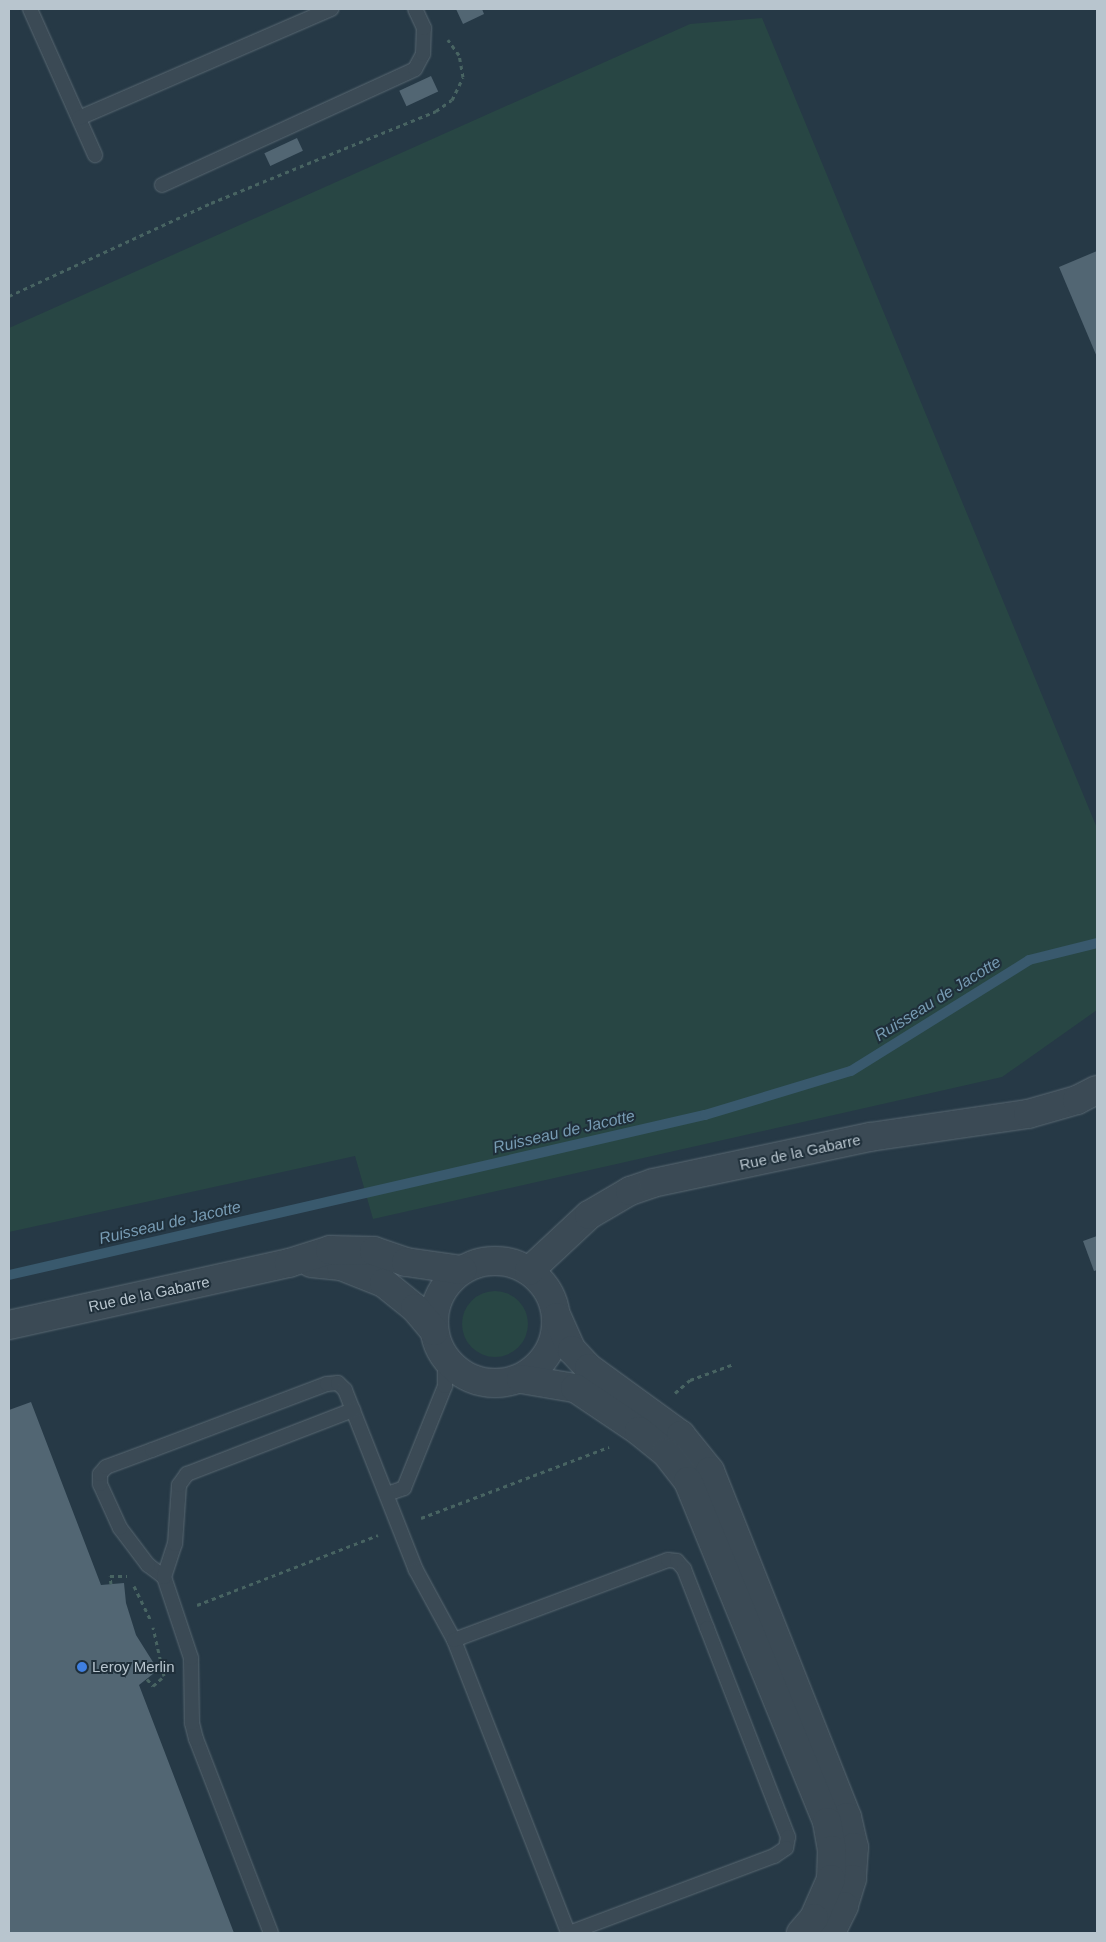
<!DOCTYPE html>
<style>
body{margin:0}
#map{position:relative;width:1106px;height:1942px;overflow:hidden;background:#263946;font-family:Helvetica,sans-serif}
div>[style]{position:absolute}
.green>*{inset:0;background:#284644}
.round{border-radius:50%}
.stream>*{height:10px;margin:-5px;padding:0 5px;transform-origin:5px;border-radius:5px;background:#39596d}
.building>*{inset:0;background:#526673;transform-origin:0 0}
.path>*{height:3px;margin-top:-1.5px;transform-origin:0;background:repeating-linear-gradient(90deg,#486462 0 4px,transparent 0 8px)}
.roads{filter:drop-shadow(0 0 1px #596872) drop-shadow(0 0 1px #596872)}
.service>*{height:14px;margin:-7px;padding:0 7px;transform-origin:7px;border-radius:7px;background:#3b4a55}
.minor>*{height:28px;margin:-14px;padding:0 14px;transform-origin:14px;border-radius:14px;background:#3b4a55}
.minor>.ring{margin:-14px;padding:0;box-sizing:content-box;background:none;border:28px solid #3b4a55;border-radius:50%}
.dots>*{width:14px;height:14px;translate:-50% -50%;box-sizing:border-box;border:2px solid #1f2f3a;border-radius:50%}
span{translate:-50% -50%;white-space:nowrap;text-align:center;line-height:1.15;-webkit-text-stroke:4px #1f2f3a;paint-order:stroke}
.street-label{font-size:15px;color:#b8c5ce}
.poi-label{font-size:15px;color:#b8c5ce}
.left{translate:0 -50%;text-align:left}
.water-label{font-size:16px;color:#779bb3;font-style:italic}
.frame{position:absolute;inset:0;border:10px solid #b8c5ce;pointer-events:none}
</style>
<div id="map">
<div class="green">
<div style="clip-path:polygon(762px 18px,1097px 828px,1097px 1010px,1002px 1077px,373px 1219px,355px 1156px,9px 1232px,9px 328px,690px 24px)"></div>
<div class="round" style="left:462px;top:1291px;width:66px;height:66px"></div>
</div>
<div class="stream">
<div style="left:9px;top:1275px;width:714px;rotate:-12.95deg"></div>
<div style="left:705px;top:1115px;width:152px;rotate:-16.8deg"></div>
<div style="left:851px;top:1071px;width:210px;rotate:-31.9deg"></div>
<div style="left:1029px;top:960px;width:70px;rotate:-14deg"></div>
</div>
<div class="building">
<div style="clip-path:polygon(456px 9px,482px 9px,484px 14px,463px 24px)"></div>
<div style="left:431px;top:76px;width:17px;height:35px;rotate:65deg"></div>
<div style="left:297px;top:138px;width:14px;height:36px;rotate:65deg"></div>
<div style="clip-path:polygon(1097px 251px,1097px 357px,1059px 267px)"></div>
<div style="clip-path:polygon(1097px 1236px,1097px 1270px,1094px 1271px,1083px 1241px)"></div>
<div style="clip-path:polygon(31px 1402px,101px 1585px,124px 1583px,126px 1603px,136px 1635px,158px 1670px,139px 1685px,234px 1933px,9px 1933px,9px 1410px)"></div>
</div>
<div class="path">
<div style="left:9px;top:296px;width:222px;rotate:-24.7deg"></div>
<div style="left:211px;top:203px;width:243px;rotate:-22.2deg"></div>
<div style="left:436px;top:111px;width:19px;rotate:-35deg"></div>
<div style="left:452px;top:100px;width:25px;rotate:-64deg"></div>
<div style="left:463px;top:77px;width:22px;rotate:-100deg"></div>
<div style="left:459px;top:55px;width:19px;rotate:-126deg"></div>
<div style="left:675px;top:1393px;width:20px;rotate:-41deg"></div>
<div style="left:690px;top:1380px;width:47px;rotate:-20deg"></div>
<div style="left:421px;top:1518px;width:201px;rotate:-20.7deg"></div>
<div style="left:111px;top:1584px;width:8px;rotate:-97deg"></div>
<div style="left:110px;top:1576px;width:17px"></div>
<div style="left:134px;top:1586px;width:37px;rotate:64deg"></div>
<div style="left:197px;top:1605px;width:194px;rotate:-21.1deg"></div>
<div style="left:147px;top:1679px;width:9px;rotate:49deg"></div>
<div style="left:153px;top:1686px;width:15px;rotate:-42deg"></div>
<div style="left:164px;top:1676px;width:50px;rotate:-102.7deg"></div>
</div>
<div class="roads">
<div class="service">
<div style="left:30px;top:9px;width:160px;rotate:66deg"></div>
<div style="left:79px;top:118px;width:275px;rotate:-23.4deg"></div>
<div style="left:162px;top:185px;width:278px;rotate:-24.6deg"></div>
<div style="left:415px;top:69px;width:17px;rotate:-62deg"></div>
<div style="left:423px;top:54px;width:26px;rotate:-88deg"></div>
<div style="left:424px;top:28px;width:21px;rotate:-115deg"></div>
<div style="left:387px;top:1494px;width:18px;rotate:-19deg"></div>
<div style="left:404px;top:1488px;width:110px;rotate:-68.1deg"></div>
<div style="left:445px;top:1386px;width:27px;rotate:-90deg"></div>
<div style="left:164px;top:1577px;width:20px;rotate:-143deg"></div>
<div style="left:148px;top:1565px;width:46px;rotate:-127.1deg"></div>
<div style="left:120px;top:1528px;width:48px;rotate:-114.4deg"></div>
<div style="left:100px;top:1484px;width:10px;rotate:-90deg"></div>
<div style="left:100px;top:1474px;width:9px;rotate:-49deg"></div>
<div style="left:106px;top:1467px;width:49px;rotate:-20.3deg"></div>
<div style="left:152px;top:1450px;width:187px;rotate:-20.7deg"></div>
<div style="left:327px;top:1384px;width:11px;rotate:-5deg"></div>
<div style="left:338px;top:1383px;width:10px;rotate:45deg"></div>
<div style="left:345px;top:1390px;width:193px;rotate:68.5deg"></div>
<div style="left:416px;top:1570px;width:80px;rotate:61.5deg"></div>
<div style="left:454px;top:1640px;width:314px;rotate:68.7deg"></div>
<div style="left:454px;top:1640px;width:228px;rotate:-20.5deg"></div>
<div style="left:668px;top:1560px;width:9px;rotate:6deg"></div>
<div style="left:677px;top:1561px;width:11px;rotate:49deg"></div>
<div style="left:684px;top:1569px;width:63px;rotate:68.7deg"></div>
<div style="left:707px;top:1628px;width:224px;rotate:68.8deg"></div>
<div style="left:788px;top:1837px;width:11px;rotate:100deg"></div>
<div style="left:786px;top:1848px;width:14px;rotate:146deg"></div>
<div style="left:774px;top:1856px;width:219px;rotate:159.4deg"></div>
<div style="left:271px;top:1933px;width:208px;rotate:-111.1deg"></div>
<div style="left:196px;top:1739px;width:16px;rotate:-104deg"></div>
<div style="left:192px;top:1723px;width:65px;rotate:-90.9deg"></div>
<div style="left:191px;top:1658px;width:85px;rotate:-108.4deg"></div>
<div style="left:164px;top:1577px;width:35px;rotate:-72deg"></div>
<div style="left:175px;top:1544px;width:59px;rotate:-86.1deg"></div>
<div style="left:179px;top:1485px;width:14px;rotate:-54deg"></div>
<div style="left:187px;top:1474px;width:178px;rotate:-21.1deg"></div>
</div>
<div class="minor">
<div class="ring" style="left:434px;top:1261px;width:94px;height:94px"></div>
<div style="left:311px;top:1263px;width:30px;rotate:6deg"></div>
<div style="left:341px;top:1266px;width:46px;rotate:21.6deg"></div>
<div style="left:384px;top:1283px;width:40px;rotate:39deg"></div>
<div style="left:415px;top:1308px;width:30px;rotate:50deg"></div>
<div style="left:529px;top:1271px;width:82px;rotate:-43deg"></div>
<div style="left:589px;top:1215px;width:48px;rotate:-30.3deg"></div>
<div style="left:630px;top:1191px;width:24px;rotate:-19deg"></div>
<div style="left:653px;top:1183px;width:222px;rotate:-12deg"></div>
<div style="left:870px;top:1137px;width:160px;rotate:-8.3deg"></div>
<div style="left:1028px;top:1114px;width:51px;rotate:-15.9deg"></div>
<div style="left:1077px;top:1100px;width:22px;rotate:-27deg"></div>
<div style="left:557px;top:1317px;width:36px;rotate:66deg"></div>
<div style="left:572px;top:1350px;width:25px;rotate:47deg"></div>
<div style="left:589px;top:1368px;width:114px;rotate:36.1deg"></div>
<div style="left:681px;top:1435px;width:46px;rotate:51.1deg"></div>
<div style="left:710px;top:1471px;width:372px;rotate:68.4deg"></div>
<div style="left:847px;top:1817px;width:31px;rotate:77deg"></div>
<div style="left:854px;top:1847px;width:32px;rotate:94deg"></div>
<div style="left:852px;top:1879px;width:28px;rotate:107deg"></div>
<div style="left:844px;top:1906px;width:30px;rotate:116deg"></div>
<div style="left:9px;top:1325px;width:287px;rotate:-12.5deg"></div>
<div style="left:289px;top:1263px;width:43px;rotate:-17.6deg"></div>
<div style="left:330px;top:1250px;width:44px;rotate:1.3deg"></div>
<div style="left:374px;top:1251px;width:34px;rotate:19deg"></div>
<div style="left:406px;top:1262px;width:57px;rotate:8.1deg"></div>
<div style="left:521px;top:1379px;width:55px;rotate:9.5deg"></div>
<div style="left:575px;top:1388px;width:77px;rotate:33.9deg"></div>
<div style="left:639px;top:1431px;width:35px;rotate:39deg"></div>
<div style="left:666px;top:1453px;width:36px;rotate:52deg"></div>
<div style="left:688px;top:1481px;width:368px;rotate:67.8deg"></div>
<div style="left:827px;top:1822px;width:28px;rotate:80deg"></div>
<div style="left:832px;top:1850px;width:29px;rotate:92deg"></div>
<div style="left:831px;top:1879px;width:43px;rotate:113.6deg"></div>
<div style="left:814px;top:1918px;width:20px;rotate:131deg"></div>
</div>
</div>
<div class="dots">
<div style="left:82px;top:1667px;background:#3f7fe0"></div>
</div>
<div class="street-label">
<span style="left:800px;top:1152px;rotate:-12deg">Rue de la Gabarre</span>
<span style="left:149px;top:1294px;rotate:-12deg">Rue de la Gabarre</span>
</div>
<div class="poi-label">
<span class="left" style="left:92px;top:1667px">Leroy Merlin</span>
</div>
<div class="water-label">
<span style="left:938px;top:999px;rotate:-32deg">Ruisseau de Jacotte</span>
<span style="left:564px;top:1132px;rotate:-13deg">Ruisseau de Jacotte</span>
<span style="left:170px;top:1223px;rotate:-13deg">Ruisseau de Jacotte</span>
</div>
<div class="frame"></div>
</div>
